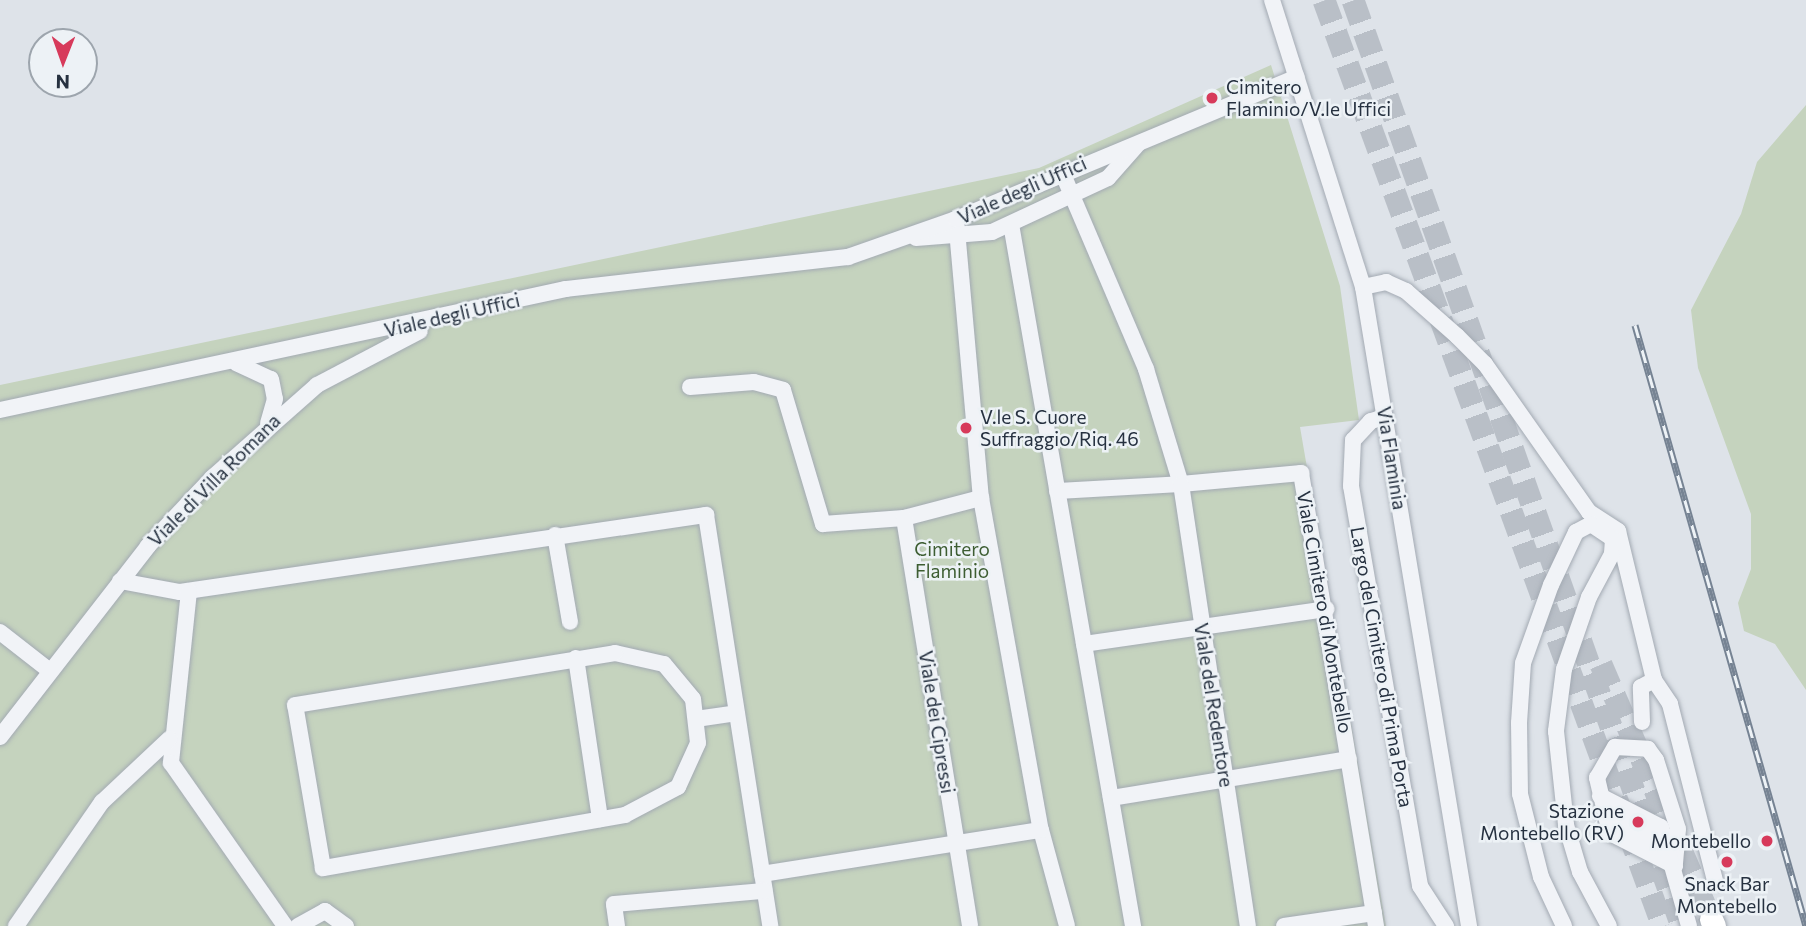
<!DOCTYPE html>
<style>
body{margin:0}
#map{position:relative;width:1806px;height:926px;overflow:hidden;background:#dee3e9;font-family:Commissioner,sans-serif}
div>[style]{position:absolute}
.green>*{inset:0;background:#c5d3be}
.highway-tunnel>*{height:23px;margin-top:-11.5px;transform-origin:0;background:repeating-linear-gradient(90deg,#b9bfc7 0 23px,transparent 0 34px)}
.roads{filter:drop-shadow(0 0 2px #a3aab3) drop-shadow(0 0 2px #a3aab3)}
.minor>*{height:16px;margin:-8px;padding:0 8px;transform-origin:8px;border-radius:8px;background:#f1f3f7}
.highway>*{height:23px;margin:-11.5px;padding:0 11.5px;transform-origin:11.5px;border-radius:11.5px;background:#fff}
.rail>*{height:7px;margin-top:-3.5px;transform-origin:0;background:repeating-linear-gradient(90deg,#edf2f6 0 13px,#768393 0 26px);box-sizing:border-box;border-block:2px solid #768393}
.dots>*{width:19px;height:19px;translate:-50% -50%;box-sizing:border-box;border:4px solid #edf2f6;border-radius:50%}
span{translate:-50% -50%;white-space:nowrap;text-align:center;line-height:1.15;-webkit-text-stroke:5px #edf2f6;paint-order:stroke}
.poi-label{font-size:19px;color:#263140}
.left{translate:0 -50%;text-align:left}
.right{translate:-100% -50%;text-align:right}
.street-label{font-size:19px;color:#263140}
.park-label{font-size:19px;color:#3d5d32}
.north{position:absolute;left:28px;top:28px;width:70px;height:70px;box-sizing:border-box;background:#edf2f6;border:2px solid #9da5ad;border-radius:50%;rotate:181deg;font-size:19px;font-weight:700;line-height:28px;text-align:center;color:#263140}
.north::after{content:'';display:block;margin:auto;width:24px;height:32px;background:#d73a5b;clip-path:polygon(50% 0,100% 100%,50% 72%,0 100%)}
</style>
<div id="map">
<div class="green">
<div style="clip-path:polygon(1271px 65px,1340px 286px,1359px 420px,1300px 427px,1386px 926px,0 926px,0 385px,1039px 168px)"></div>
<div style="clip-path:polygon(1806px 105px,1806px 690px,1775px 644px,1744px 631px,1738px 603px,1751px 569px,1751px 514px,1698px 368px,1691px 310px,1741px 214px,1757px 162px)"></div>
</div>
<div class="highway-tunnel">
<div style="left:1324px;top:0;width:986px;rotate:69.89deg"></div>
<div style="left:1353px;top:0;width:983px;rotate:70.44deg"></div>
<div style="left:1601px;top:664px;width:278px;rotate:66.7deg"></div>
</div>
<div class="roads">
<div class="minor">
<div style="left:1272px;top:0;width:301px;rotate:72.4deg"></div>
<div style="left:1363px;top:287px;width:648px;rotate:80.58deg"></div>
<div style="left:1062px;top:172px;width:214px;rotate:66.9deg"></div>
<div style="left:1146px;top:369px;width:120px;rotate:73.1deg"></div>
<div style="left:1181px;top:484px;width:121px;rotate:-5.2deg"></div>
<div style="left:1301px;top:473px;width:459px;rotate:80.6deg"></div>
<div style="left:956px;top:219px;width:280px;rotate:84.9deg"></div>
<div style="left:981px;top:498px;width:337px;rotate:79.8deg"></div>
<div style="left:1041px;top:830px;width:99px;rotate:74.8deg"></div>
<div style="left:1011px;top:224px;width:713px;rotate:80.14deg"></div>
<div style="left:916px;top:238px;width:76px;rotate:-4.5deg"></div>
<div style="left:992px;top:232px;width:128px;rotate:-25deg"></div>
<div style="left:1108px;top:178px;width:45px;rotate:-48.6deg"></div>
<div style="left:1363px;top:287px;width:24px;rotate:-12deg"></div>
<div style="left:1386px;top:282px;width:22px;rotate:24deg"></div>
<div style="left:1406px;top:291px;width:68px;rotate:41.4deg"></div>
<div style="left:1457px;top:336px;width:40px;rotate:45deg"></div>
<div style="left:1485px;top:364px;width:181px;rotate:54.9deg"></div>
<div style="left:1589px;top:512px;width:35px;rotate:33deg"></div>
<div style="left:1618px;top:531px;width:153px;rotate:76.4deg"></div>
<div style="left:236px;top:363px;width:38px;rotate:25deg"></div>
<div style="left:271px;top:379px;width:20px;rotate:79deg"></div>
<div style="left:275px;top:399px;width:25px;rotate:106deg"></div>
<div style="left:690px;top:387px;width:64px;rotate:-4.5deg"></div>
<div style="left:754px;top:382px;width:30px;rotate:15deg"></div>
<div style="left:783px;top:390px;width:140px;rotate:73.4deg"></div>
<div style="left:823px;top:524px;width:81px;rotate:-4.2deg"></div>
<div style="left:904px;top:518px;width:80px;rotate:-14.6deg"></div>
<div style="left:0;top:410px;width:579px;rotate:-12.07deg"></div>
<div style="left:566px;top:289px;width:284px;rotate:-6.5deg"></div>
<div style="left:848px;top:257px;width:114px;rotate:-19.4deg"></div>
<div style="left:956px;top:219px;width:369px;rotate:-22.6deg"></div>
<div style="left:1385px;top:417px;width:15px;rotate:164deg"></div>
<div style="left:1371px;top:421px;width:26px;rotate:133deg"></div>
<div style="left:1353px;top:440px;width:46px;rotate:92.5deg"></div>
<div style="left:1351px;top:486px;width:406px;rotate:80.2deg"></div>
<div style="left:1420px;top:886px;width:48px;rotate:57deg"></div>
<div style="left:1057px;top:491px;width:124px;rotate:-3.2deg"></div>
<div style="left:1181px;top:484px;width:447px;rotate:81.4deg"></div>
<div style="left:904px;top:518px;width:413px;rotate:80.8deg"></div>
<div style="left:555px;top:535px;width:88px;rotate:80.2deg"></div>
<div style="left:120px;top:581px;width:61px;rotate:10.4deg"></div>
<div style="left:180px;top:592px;width:532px;rotate:-8.33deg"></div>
<div style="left:706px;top:515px;width:416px;rotate:81.1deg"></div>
<div style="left:189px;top:591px;width:173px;rotate:96deg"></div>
<div style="left:171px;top:763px;width:199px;rotate:55deg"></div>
<div style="left:0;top:632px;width:63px;rotate:38deg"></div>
<div style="left:1084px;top:644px;width:245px;rotate:-8.2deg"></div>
<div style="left:615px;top:653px;width:50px;rotate:12.7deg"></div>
<div style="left:664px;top:664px;width:45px;rotate:50.4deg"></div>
<div style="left:693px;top:699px;width:44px;rotate:83.5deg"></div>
<div style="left:698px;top:743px;width:48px;rotate:114.4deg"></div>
<div style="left:678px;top:787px;width:60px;rotate:152.2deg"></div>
<div style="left:625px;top:815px;width:307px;rotate:170deg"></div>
<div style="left:323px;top:868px;width:165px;rotate:-99.7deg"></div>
<div style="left:295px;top:705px;width:324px;rotate:-9.2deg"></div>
<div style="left:576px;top:658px;width:163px;rotate:81.5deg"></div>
<div style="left:696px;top:719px;width:41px;rotate:-8.3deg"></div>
<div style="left:1642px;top:722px;width:35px;rotate:-92deg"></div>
<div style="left:1641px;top:687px;width:15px;rotate:-28deg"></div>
<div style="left:1654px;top:680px;width:29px;rotate:56deg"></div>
<div style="left:1670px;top:704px;width:183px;rotate:75.7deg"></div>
<div style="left:0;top:737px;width:242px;rotate:-52.2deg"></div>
<div style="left:148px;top:546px;width:93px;rotate:-46.7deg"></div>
<div style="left:212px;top:478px;width:140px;rotate:-41.5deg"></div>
<div style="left:317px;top:385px;width:116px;rotate:-27.7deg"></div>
<div style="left:1615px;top:747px;width:33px;rotate:3deg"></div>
<div style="left:1648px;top:749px;width:14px;rotate:54deg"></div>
<div style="left:1656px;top:760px;width:72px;rotate:72.3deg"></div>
<div style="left:1678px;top:829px;width:37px;rotate:95deg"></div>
<div style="left:1675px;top:866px;width:73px;rotate:-153.1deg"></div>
<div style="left:1610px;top:833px;width:57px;rotate:-103.3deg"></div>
<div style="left:1597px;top:778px;width:36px;rotate:-60deg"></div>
<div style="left:1600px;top:796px;width:68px;rotate:26.9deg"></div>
<div style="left:1661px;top:827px;width:103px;rotate:74.2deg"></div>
<div style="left:1111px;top:798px;width:241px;rotate:-9.3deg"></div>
<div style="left:1607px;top:815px;width:68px;rotate:28.8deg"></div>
<div style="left:762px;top:874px;width:282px;rotate:-9deg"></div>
<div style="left:16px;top:926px;width:151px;rotate:-55.3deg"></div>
<div style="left:102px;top:802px;width:92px;rotate:-43.2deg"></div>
<div style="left:298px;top:926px;width:31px;rotate:-29deg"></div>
<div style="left:325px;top:911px;width:26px;rotate:36deg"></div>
<div style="left:617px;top:926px;width:22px;rotate:-98deg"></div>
<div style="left:614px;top:904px;width:151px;rotate:-5deg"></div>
<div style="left:1284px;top:926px;width:91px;rotate:-8.2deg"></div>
<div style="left:1564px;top:926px;width:54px;rotate:-115.1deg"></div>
<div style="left:1541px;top:877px;width:86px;rotate:-104.2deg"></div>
<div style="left:1520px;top:794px;width:71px;rotate:-90.8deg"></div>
<div style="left:1519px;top:723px;width:60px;rotate:-86.2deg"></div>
<div style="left:1523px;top:663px;width:83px;rotate:-70.3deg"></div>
<div style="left:1551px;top:585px;width:59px;rotate:-64.7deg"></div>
<div style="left:1576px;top:532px;width:17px;rotate:-28deg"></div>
<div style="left:1591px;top:524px;width:27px;rotate:34deg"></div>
<div style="left:1613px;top:539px;width:15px;rotate:94deg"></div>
<div style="left:1612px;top:554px;width:49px;rotate:118.1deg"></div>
<div style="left:1589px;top:597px;width:76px;rotate:109.1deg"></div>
<div style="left:1564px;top:669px;width:63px;rotate:97.4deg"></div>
<div style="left:1556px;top:731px;width:95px;rotate:83.9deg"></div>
<div style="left:1566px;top:825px;width:49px;rotate:73.4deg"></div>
<div style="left:1580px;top:872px;width:61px;rotate:61.8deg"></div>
</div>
<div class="highway">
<div style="left:1711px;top:919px;width:8px;rotate:67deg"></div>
</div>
</div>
<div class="rail">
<div style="left:1635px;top:325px;width:625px;rotate:74.12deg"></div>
</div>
<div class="dots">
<div style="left:1212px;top:98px;background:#d73a5b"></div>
<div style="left:966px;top:428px;background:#d73a5b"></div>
<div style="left:1638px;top:822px;background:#d73a5b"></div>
<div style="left:1767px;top:841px;background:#d73a5b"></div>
<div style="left:1727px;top:862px;background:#d73a5b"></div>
</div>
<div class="poi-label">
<span class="left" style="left:1226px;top:98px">Cimitero<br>Flaminio/V.le Uffici</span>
<span class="left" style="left:980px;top:428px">V.le S. Cuore<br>Suffraggio/Riq. 46</span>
<span class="right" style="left:1624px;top:822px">Stazione<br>Montebello (RV)</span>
<span class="right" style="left:1751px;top:841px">Montebello</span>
<span style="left:1727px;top:895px">Snack Bar<br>Montebello</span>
</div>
<div class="street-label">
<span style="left:1022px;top:190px;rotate:-24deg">Viale degli Uffici</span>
<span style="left:452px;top:315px;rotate:-13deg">Viale degli Uffici</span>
<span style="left:1392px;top:458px;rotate:81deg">Via Flaminia</span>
<span style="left:214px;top:480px;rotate:-45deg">Viale di Villa Romana</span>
<span style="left:1325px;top:612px;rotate:80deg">Viale Cimitero di Montebello</span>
<span style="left:1382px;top:667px;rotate:80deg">Largo del Cimitero di Prima Porta</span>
<span style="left:1214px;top:705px;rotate:81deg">Viale del Redentore</span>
<span style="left:937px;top:722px;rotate:81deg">Viale dei Cipressi</span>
</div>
<div class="park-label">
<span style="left:952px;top:560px">Cimitero<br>Flaminio</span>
</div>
<div class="north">N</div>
</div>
